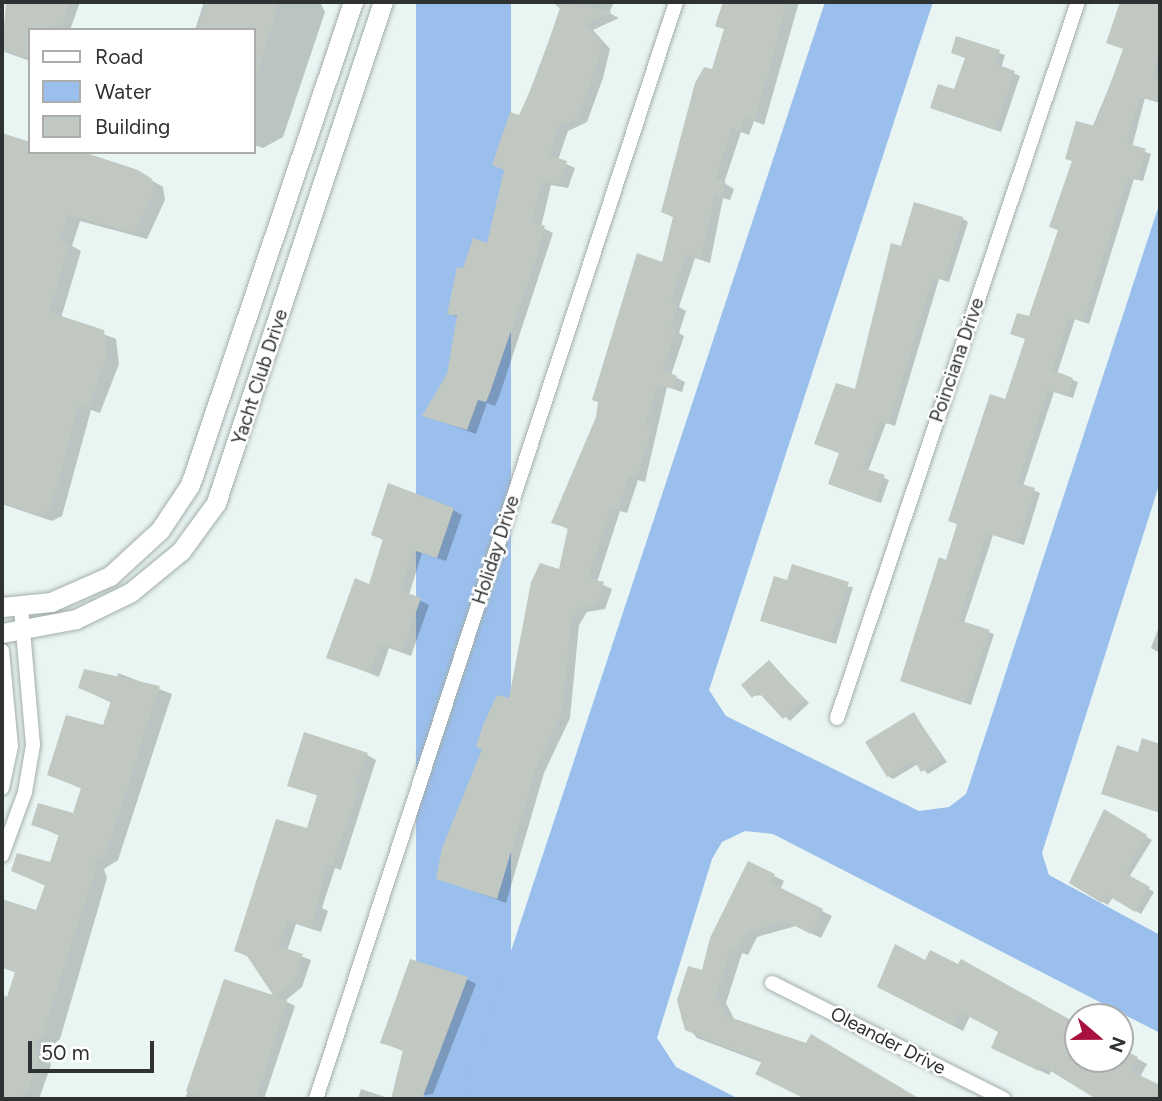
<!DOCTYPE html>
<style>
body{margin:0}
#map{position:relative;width:1162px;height:1101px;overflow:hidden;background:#e9f5f3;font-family:Figtree,sans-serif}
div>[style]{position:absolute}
.water>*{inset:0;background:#9abfed;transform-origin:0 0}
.shadow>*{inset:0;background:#0003}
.building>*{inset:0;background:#c0c8c1}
.roads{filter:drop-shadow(0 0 2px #a3aeac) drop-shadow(0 0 2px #a3aeac)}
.minor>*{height:14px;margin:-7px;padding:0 7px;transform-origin:7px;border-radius:7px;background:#fff}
.tertiary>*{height:19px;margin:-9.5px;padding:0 9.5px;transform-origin:9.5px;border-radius:9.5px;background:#fff}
span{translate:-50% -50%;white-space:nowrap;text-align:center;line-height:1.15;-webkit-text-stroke:5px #fff;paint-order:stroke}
.street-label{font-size:19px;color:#2e3232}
.frame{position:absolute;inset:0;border:4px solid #2e3232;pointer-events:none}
.legend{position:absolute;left:28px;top:28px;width:228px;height:126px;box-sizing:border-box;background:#fff;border:2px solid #abadad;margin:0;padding:9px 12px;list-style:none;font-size:21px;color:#2e3232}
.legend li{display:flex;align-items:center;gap:14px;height:35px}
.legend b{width:35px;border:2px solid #abadad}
.north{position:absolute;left:1064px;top:1003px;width:70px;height:70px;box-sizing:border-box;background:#fff;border:2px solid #abadad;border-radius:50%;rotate:110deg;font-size:19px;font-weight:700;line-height:28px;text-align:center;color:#2e3232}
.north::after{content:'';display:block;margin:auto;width:24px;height:32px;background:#a8113d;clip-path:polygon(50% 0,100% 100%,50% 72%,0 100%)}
.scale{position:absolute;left:28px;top:1041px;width:126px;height:32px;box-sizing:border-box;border:4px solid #2e3232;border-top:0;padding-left:9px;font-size:21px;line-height:24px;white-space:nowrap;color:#2e3232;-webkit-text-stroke:5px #fff;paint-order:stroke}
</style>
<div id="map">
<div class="water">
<div style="left:416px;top:2px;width:95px;height:1155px"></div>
<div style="clip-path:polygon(825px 2px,933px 2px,709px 690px,726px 716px,919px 811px,949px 807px,966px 794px,1160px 202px,1160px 482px,1042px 853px,1049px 875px,1160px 935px,1160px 1033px,773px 834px,745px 831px,722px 842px,712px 859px,657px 1038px,676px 1067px,739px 1099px,462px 1099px)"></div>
</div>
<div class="shadow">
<div style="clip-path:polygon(7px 2px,80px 2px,70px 30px,30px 30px,30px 61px,2px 51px)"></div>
<div style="clip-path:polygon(204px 2px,320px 2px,325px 12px,283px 137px,263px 148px,254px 145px,254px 30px,195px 30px)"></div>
<div style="clip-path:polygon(552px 2px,614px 2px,609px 13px,619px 18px,593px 30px,610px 49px,603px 78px,587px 122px,568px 131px,558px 160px,575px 168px,568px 188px,551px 185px,541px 227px,553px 233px,499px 397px,495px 406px,487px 403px,476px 434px,425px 416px,448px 375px,458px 318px,449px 313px,464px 270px,489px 245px,520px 117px,561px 9px)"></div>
<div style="clip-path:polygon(725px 2px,799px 2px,764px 125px,754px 121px,749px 135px,741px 132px,724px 183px,734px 189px,730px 200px,723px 198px,710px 263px,695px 258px,679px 307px,686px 311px,679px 333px,684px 336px,671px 375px,685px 382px,682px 392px,667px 387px,645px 482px,638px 480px,627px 513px,620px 511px,597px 582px,612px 589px,605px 609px,587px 612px,579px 625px,570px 718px,544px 773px,506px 903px,438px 878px,561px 571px,570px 530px,553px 522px,663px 264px,675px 218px,663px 212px,726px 30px,717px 26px)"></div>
<div style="clip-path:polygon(1123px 2px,1160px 2px,1160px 103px,1145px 98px,1132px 147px,1151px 154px,1143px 181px,1134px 179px,1089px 324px,1075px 319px,1057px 374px,1078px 382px,1073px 398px,1054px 392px,1023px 486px,1040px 493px,1024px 545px,993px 535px,964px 623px,994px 634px,971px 705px,902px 681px,959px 525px,950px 520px,1006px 401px,1059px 231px,1051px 226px,1125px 49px,1108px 43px)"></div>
<div style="clip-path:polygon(957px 38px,1005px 55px,1001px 68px,1020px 76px,1001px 132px,937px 110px,955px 91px,966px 58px)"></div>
<div style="clip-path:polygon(2px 134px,30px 143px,30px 152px,151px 180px,163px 187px,165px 200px,147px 239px,80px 221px,72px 246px,81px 251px,61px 318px,116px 339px,119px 364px,100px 413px,91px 410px,62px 516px,52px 521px,2px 504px)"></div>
<div style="clip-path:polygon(962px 218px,968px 222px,949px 282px,939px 279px,895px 426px,886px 423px,868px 471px,889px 480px,881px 503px,835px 486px,856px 391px,902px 248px)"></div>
<div style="clip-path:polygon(453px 510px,462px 515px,446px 561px,422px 553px,409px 595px,429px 605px,411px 656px,389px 648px,379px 677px,328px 657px,371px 586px,385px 541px,373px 535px)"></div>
<div style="clip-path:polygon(788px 582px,853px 587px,836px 644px,768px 623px)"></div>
<div style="clip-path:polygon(1160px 624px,1160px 653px,1151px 648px)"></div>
<div style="clip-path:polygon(769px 662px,809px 703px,790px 721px,764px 695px,753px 696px)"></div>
<div style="clip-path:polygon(118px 673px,172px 694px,118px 860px,104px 869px,107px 878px,60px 1039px,46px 1051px,51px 1065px,39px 1099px,2px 1099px,2px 997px,9px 999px,17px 973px,2px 967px,2px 903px,37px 912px,46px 886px,13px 871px,51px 864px,60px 836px,33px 824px,74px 815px,82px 789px,49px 774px,104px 728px,112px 703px,80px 688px,116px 681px)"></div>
<div style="clip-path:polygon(914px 714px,947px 762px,928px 774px,918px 764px,893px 779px,888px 776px)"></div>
<div style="clip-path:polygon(367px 755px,376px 760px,341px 870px,335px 868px,322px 908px,328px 911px,321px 932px,296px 924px,287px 951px,311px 960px,302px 987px,285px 1001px,295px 1006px,264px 1099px,185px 1099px,225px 981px,278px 999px,250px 957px,236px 950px,308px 831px,319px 796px,289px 785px)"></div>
<div style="clip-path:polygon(1105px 812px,1152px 840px,1129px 877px,1154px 892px,1141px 914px,1113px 897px,1108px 905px,1071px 883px)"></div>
<div style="clip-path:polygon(748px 863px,784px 881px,780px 890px,832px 916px,821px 938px,796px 926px,757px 937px,748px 955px,742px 953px,726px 1003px,734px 1019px,807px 1045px,812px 1036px,915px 1099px,808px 1099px,767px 1079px,763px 1063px,697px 1038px,682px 1020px,679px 1000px,703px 973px)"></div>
<div style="clip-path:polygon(926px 962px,1078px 1026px,1078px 1059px,1120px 1059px,1120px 1049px,1147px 1064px,1140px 1077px,1160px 1087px,1160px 1099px,1100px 1099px,1052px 1070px,1049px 1075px,1002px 1052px,1000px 1032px,970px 1016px,963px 1031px,889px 992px)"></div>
<div style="clip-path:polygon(467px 979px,476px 984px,433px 1094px,393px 1099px,405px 1052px,382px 1042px)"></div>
<div style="clip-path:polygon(361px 1089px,391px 1099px,358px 1099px)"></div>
</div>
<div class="building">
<div style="clip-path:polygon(6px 2px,69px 2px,61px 26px,30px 30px,30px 59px,2px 50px)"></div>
<div style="clip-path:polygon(206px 2px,279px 2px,256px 78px,254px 30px,197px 30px)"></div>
<div style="clip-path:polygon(562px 2px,612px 12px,586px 24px,602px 43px,594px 73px,578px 117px,559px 126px,549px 155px,567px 161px,559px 184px,542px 181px,532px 222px,545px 226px,533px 267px,490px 392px,486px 402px,478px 400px,467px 430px,422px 416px,447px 374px,457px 316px,447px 314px,457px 267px,463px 268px,473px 238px,487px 243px,504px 170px,492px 165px,510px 112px,519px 115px,536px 78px)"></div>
<div style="clip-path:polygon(723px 2px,787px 2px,755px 121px,745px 117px,740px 131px,732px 128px,715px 179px,726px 182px,721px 197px,715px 194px,701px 260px,686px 255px,670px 302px,678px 305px,670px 328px,676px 330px,662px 370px,677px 376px,673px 389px,658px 384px,645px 425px,653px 427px,636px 478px,629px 476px,618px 509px,611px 507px,588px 578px,604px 582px,597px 605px,578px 607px,571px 620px,562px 712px,536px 768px,497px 899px,436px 879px,442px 848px,482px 749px,476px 747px,483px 725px,497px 695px,509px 698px,531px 582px,540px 563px,559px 569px,568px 528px,551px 523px,596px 417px,598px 402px,592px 400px,637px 253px,662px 262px,673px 217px,661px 212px,695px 83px,704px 67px,712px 69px,724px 29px,715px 26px)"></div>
<div style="clip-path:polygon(1120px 2px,1160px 2px,1160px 52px,1152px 78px,1160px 81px,1160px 103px,1140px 97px,1126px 143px,1146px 149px,1137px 180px,1128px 177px,1083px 322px,1069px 317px,1052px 370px,1073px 378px,1067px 396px,1048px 390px,1018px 483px,1035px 488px,1018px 543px,987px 533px,959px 620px,990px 630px,965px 703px,900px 681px,939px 557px,946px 560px,957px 524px,948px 521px,990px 394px,1005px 399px,1025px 339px,1010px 334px,1017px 313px,1029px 316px,1058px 230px,1049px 227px,1072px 161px,1065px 159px,1076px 121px,1095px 126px,1123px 49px,1106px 43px)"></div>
<div style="clip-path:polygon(956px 36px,1000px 50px,996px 64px,1015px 71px,995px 130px,930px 108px,938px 84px,954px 89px,965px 58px,951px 53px)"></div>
<div style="clip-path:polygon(2px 133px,30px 142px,30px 152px,83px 152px,138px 170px,152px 179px,154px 192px,134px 233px,68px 215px,60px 240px,70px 243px,49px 312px,104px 330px,107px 357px,88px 407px,79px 404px,50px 510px,38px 515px,2px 503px)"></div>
<div style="clip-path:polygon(914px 202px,963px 217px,944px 280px,933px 277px,889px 424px,880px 421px,863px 468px,885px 475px,875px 501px,828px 484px,839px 453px,814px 444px,836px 383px,855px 389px,891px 243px,901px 246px)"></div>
<div style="clip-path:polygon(388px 483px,454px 508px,437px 558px,413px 550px,400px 590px,421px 598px,402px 652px,380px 644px,370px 673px,326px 658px,355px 578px,369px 584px,383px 539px,371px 535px)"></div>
<div style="clip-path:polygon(792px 564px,849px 582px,830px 642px,760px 621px,774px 576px,787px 580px)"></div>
<div style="clip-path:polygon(769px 660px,805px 700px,783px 719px,758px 692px,752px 698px,741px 685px)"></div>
<div style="clip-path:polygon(84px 669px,160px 686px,106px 853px,93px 862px,96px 870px,44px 1029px,49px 1031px,34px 1043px,39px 1058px,28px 1089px,20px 1099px,2px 1099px,2px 995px,7px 997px,15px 972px,2px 968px,2px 899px,36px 910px,45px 885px,11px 871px,17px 853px,50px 862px,59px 834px,31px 825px,38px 803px,73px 813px,81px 788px,47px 775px,66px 715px,103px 725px,111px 701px,78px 688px)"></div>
<div style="clip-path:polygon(914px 712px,942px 759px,921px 772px,914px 760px,887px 777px,865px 742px)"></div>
<div style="clip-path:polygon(304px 732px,368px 753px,355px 784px,360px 786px,332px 866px,326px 864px,312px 929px,287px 920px,278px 946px,303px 954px,294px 982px,276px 996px,287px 1000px,256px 1099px,208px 1099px,186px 1091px,224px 979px,273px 995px,247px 956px,234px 951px,276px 819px,307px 828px,317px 795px,287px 786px)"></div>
<div style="clip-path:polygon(1142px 738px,1160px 744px,1160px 813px,1101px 794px,1117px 745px,1138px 752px)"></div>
<div style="clip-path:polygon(1104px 809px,1147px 835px,1125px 873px,1150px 887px,1135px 912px,1107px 895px,1102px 903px,1069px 883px)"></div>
<div style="clip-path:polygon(748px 861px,775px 874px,771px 883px,823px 909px,811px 934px,785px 921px,747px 932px,737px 951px,731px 949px,716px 996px,726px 1016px,806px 1043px,811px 1034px,920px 1099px,805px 1099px,755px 1074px,762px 1061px,685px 1030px,677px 1000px,688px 966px,702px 970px,710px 938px)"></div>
<div style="clip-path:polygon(895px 944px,925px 960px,930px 950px,958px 964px,961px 959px,1078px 1024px,1078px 1059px,1120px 1059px,1120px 1048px,1138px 1057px,1131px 1071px,1160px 1085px,1160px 1099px,1096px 1099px,1041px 1065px,1039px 1071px,991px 1048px,998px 1032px,960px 1012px,953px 1026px,877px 987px)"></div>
<div style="clip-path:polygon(410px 959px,468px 977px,422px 1099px,391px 1099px,403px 1050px,380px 1043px)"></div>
</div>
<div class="roads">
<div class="minor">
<div style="left:2px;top:651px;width:95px;rotate:84.6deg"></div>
<div style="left:11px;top:746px;width:43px;rotate:102.1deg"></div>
<div style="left:837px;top:718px;width:755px;rotate:-71.4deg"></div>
<div style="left:2px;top:855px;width:67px;rotate:-69.9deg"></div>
<div style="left:25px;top:792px;width:48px;rotate:-80.3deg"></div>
<div style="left:33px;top:745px;width:138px;rotate:-95deg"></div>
<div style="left:772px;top:983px;width:259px;rotate:26.6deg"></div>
<div style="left:316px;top:1099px;width:1155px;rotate:-71.83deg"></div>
</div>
<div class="tertiary">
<div style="left:2px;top:607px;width:49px;rotate:-5.8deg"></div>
<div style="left:51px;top:602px;width:64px;rotate:-23.8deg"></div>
<div style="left:110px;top:576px;width:68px;rotate:-42.6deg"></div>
<div style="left:160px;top:530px;width:54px;rotate:-56.3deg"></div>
<div style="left:190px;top:485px;width:510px;rotate:-71.35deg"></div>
<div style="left:2px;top:633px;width:75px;rotate:-10.7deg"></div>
<div style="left:76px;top:619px;width:61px;rotate:-26.1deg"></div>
<div style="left:131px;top:592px;width:65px;rotate:-39.4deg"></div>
<div style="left:181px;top:551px;width:59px;rotate:-53.9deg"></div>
<div style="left:216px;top:503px;width:528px;rotate:-71.57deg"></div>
</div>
</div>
<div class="street-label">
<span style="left:957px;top:360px;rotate:-71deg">Poinciana Drive</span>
<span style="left:260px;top:377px;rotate:-72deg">Yacht Club Drive</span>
<span style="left:496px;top:550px;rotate:-72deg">Holiday Drive</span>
<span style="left:888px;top:1041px;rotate:27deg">Oleander Drive</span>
</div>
<div class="frame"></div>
<ul class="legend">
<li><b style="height:9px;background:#fff"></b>Road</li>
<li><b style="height:19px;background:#9abfed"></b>Water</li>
<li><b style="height:19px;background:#c0c8c1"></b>Building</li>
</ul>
<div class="north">N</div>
<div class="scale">50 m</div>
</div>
